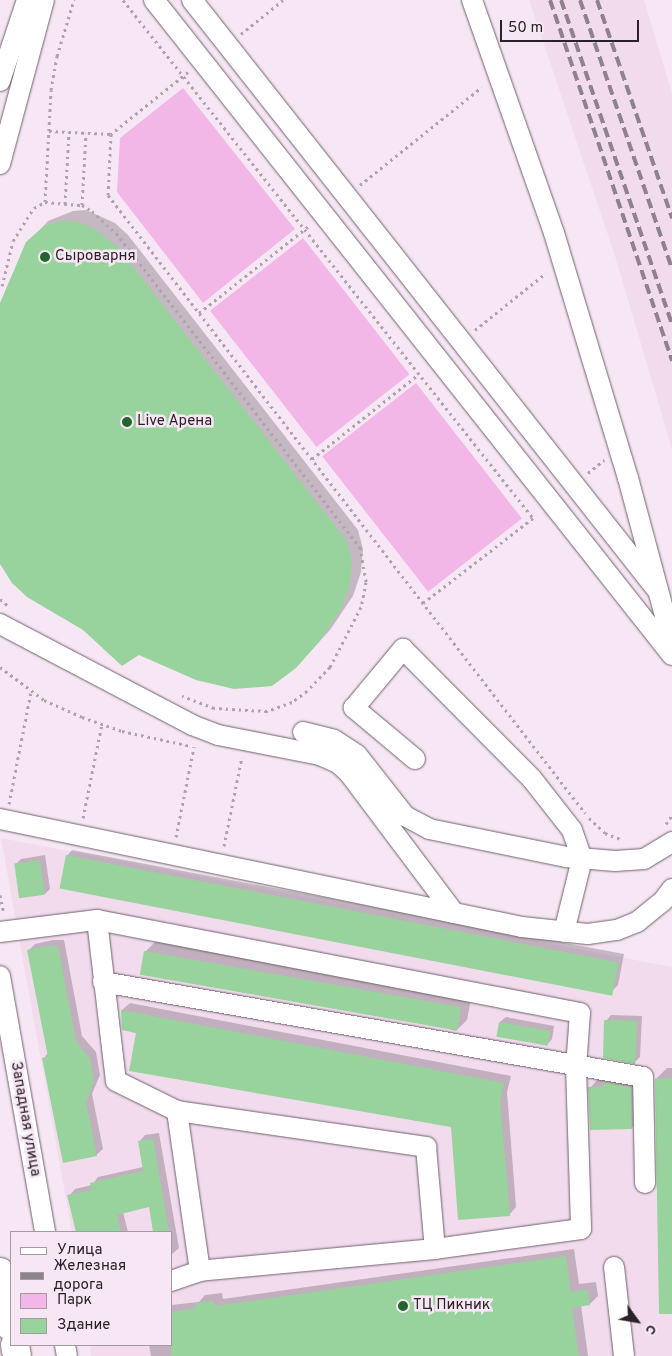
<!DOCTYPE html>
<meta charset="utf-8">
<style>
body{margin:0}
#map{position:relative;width:672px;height:1356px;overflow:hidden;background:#f7e7f4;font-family:Overpass,sans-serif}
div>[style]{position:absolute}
.built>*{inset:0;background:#f2dbed}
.green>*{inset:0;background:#f3b7e7;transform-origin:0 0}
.shadow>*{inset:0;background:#0003}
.building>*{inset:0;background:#98d39d;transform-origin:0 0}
.path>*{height:3px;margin-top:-1.5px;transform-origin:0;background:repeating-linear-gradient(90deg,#aea2ac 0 2.5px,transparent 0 6.5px)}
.roads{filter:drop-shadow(0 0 1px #6f616d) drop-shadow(0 0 1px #6f616d)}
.minor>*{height:20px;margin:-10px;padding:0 10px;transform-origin:10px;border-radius:10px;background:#fff}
.highway>*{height:28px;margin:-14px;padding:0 14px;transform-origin:14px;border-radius:14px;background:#fff}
.rail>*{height:4px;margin-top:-2px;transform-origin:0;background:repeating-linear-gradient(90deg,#8e838c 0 10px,transparent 0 15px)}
.dots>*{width:14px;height:14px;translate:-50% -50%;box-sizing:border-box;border:2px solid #f7e7f4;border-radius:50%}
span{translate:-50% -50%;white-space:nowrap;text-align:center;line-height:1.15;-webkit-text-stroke:5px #f7e7f4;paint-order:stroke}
.poi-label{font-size:15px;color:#292328}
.left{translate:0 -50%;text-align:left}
.street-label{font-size:15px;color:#292328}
.legend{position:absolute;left:10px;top:1231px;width:162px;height:115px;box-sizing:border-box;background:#f7e7f4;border:1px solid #a599a2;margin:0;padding:6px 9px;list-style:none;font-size:15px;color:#292328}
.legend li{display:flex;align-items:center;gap:10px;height:25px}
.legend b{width:25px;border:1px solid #a599a2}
.north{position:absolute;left:612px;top:1296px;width:50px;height:50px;-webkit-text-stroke:4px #f7e7f4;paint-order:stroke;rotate:122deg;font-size:14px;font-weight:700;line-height:20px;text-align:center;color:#292328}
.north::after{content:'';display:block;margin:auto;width:18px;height:22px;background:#292328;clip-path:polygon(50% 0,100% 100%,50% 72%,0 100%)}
.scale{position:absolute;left:500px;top:20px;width:139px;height:22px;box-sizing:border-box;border:2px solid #292328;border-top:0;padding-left:6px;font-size:15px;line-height:18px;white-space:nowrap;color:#292328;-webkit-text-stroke:4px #f7e7f4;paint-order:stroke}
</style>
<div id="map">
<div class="built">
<div style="clip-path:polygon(529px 0,644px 0,645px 3px,672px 93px,672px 449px,615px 256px)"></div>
<div style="clip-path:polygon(1px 838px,672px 967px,672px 1356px,91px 1356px,90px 1345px,171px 1345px,171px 1232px,72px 1232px)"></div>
</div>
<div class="green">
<div style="clip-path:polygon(183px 88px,295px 229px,203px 303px,117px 192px,120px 138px)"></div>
<div style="left:303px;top:238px;width:173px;height:118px;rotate:52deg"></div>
<div style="left:416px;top:383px;width:172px;height:119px;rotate:52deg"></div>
</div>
<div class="shadow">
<div style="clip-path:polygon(86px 210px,115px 223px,128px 235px,358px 530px,363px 549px,361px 572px,353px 596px,330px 630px,307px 655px,84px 629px,0 562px,0 308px,21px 256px,37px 233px,48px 221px,73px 211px)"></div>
<div style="clip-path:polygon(72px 850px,624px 954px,618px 985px,612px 991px,67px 856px)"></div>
<div style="clip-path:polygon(45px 855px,50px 889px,45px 894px,16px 864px,21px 859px)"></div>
<div style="clip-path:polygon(53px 940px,64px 940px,82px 1036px,96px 1052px,100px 1075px,92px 1094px,103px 1149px,96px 1155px,43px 1059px,48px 1053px,29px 950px,35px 944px)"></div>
<div style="clip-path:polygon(156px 941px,471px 999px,467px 1020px,456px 1031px,145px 952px)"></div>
<div style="clip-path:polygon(130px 1003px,511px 1076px,507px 1092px,516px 1207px,509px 1215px,452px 1126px,123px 1029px,122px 1010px)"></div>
<div style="clip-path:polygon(611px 1015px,642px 1016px,640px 1057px,635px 1062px,606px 1021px)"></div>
<div style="clip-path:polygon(506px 1017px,554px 1026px,552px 1039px,547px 1045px,498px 1036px,500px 1022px)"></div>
<div style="clip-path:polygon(667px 1068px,672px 1068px,672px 1289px,656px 1079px)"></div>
<div style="clip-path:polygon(598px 1079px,639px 1079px,640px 1120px,632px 1128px,590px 1088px)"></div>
<div style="clip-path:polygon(159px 1133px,179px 1248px,171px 1255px,171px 1232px,154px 1232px,150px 1206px,123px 1212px,128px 1232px,77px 1232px,69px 1196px,75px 1189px,92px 1185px,98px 1177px,143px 1167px,139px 1142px,145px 1135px)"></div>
<div style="clip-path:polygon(574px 1249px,579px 1284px,596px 1282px,598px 1296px,590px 1304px,581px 1305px,588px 1356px,151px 1356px,149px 1345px,171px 1345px,171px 1305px,199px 1302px,205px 1295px,222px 1293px,223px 1299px)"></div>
</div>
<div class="building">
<div style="clip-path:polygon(61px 221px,74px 221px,92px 227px,117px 246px,347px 541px,352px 561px,350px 584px,342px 608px,319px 642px,296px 668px,272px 686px,234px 689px,196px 680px,139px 655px,122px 666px,83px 630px,27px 597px,12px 583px,0 564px,0 303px,26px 242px,44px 226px)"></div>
<div style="left:66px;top:855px;width:563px;height:34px;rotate:11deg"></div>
<div style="left:40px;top:860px;width:35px;height:26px;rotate:82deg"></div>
<div style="clip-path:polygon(46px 946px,58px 946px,76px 1042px,90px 1058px,94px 1082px,86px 1102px,97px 1156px,63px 1163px,42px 1058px,48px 1057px,27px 950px)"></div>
<div style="left:144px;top:951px;width:322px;height:24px;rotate:10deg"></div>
<div style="clip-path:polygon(121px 1010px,504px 1083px,500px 1101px,510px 1216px,458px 1220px,451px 1127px,129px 1071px,136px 1033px,122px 1030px)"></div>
<div style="clip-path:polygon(604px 1020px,637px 1021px,635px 1064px,603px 1058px)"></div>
<div style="left:499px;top:1022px;width:52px;height:15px;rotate:10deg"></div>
<div style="clip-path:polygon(672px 1078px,672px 1314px,659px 1314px,655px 1079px)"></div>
<div style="clip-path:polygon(603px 1082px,631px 1087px,632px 1129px,590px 1130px,588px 1087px,603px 1087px)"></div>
<div style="clip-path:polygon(153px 1139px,169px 1232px,153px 1232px,149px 1207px,117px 1215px,121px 1232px,76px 1232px,67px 1195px,92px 1190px,90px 1183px,143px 1171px,138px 1141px)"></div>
<div style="clip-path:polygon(566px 1256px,571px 1292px,588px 1290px,590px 1305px,572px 1308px,579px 1356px,171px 1356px,171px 1312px,196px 1308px,195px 1303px,214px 1301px,215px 1306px)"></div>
</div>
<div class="path">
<div style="left:123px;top:0;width:661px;rotate:51.64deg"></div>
<div style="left:533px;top:518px;width:139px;rotate:142.3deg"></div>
<div style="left:241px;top:34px;width:54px;rotate:-39deg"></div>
<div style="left:188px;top:72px;width:99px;rotate:141.2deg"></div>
<div style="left:111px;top:134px;width:61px;rotate:92.8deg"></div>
<div style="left:108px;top:195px;width:781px;rotate:52.34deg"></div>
<div style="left:49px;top:131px;width:62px;rotate:2.8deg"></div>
<div style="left:360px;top:185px;width:156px;rotate:-38.8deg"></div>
<div style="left:45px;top:202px;width:112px;rotate:-86.9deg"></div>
<div style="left:51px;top:90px;width:35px;rotate:-80deg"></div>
<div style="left:57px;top:56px;width:59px;rotate:-73.1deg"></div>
<div style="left:65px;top:204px;width:72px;rotate:-86.8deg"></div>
<div style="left:82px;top:205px;width:72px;rotate:-86.8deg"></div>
<div style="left:2px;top:286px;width:46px;rotate:-76.3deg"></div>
<div style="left:13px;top:241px;width:39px;rotate:-58deg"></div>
<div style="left:34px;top:208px;width:13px;rotate:-29deg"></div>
<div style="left:45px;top:202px;width:37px;rotate:5deg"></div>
<div style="left:82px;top:205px;width:12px;rotate:31deg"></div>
<div style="left:92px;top:211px;width:33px;rotate:43deg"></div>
<div style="left:116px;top:233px;width:398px;rotate:52.2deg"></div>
<div style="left:360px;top:547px;width:36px;rotate:80deg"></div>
<div style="left:366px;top:582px;width:25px;rotate:101deg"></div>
<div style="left:361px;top:607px;width:68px;rotate:117.3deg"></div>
<div style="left:330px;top:667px;width:33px;rotate:134deg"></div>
<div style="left:307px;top:691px;width:19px;rotate:144deg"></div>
<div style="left:292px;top:702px;width:27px;rotate:160deg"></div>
<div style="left:267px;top:711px;width:53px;rotate:-176.8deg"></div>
<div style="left:214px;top:708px;width:34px;rotate:-159deg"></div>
<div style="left:199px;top:313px;width:142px;rotate:-38.4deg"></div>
<div style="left:475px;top:330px;width:91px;rotate:-38.8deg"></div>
<div style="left:312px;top:459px;width:137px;rotate:-38.5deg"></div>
<div style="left:588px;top:473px;width:21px;rotate:-39deg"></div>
<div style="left:0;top:599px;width:11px;rotate:41deg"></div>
<div style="left:0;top:667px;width:55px;rotate:36.9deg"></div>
<div style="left:44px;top:700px;width:42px;rotate:24.1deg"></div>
<div style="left:82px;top:717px;width:42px;rotate:19.3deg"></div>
<div style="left:122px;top:731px;width:71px;rotate:12.3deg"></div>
<div style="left:9px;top:804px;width:114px;rotate:-78.9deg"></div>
<div style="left:83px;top:818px;width:96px;rotate:-78.6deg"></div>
<div style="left:589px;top:818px;width:22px;rotate:43deg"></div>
<div style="left:605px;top:833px;width:19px;rotate:21deg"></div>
<div style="left:666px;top:824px;width:11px;rotate:-56deg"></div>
<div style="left:176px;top:837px;width:92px;rotate:-78.7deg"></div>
<div style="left:224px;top:846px;width:91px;rotate:-78.6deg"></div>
<div style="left:0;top:895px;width:19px;rotate:78deg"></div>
</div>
<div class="roads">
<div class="minor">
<div style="left:154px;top:0;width:835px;rotate:51.66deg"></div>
<div style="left:192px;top:0;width:753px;rotate:51.74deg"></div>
<div style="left:472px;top:0;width:247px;rotate:70.6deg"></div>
<div style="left:554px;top:233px;width:256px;rotate:73.2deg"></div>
<div style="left:628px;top:478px;width:170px;rotate:75deg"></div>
<div style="left:0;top:81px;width:85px;rotate:-71.6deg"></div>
<div style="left:0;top:164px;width:170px;rotate:-75deg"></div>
<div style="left:0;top:624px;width:217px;rotate:27.7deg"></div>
<div style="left:192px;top:725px;width:28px;rotate:21deg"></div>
<div style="left:218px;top:735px;width:104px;rotate:11.1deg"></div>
<div style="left:320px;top:755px;width:20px;rotate:24deg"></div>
<div style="left:338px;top:763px;width:15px;rotate:42deg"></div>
<div style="left:349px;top:773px;width:175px;rotate:53.1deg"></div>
<div style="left:303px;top:732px;width:32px;rotate:14deg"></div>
<div style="left:334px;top:740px;width:27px;rotate:33deg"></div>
<div style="left:357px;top:755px;width:78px;rotate:51.8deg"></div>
<div style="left:405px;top:816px;width:27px;rotate:28deg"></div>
<div style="left:429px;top:829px;width:141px;rotate:11.5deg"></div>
<div style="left:567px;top:857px;width:48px;rotate:4.8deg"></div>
<div style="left:615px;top:861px;width:29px;rotate:-4deg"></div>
<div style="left:644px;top:859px;width:33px;rotate:-31deg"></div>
<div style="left:415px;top:759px;width:80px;rotate:-140.1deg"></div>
<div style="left:354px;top:708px;width:77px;rotate:-50.3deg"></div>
<div style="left:403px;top:649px;width:183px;rotate:45.2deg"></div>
<div style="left:532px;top:779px;width:65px;rotate:51.9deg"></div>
<div style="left:572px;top:830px;width:31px;rotate:71deg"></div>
<div style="left:582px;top:859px;width:75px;rotate:103.9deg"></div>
<div style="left:0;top:819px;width:533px;rotate:11.69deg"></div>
<div style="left:522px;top:927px;width:66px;rotate:6.1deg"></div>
<div style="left:588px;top:934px;width:29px;rotate:-8deg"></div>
<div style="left:617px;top:930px;width:22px;rotate:-22deg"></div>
<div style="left:637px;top:922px;width:33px;rotate:-39deg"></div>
<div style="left:663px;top:901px;width:15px;rotate:-53deg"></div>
<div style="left:97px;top:920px;width:162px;rotate:83.3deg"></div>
<div style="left:116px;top:1081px;width:68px;rotate:26.2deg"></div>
<div style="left:0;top:932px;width:98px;rotate:-7.1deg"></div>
<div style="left:97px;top:920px;width:492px;rotate:10.9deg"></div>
<div style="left:580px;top:1013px;width:54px;rotate:94.2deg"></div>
<div style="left:576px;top:1067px;width:162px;rotate:88.2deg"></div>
<div style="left:581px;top:1229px;width:147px;rotate:172.2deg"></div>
<div style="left:435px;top:1249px;width:236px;rotate:174.7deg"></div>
<div style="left:200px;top:1271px;width:31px;rotate:161deg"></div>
<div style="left:0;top:976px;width:260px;rotate:80deg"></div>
<div style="left:103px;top:982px;width:548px;rotate:9.98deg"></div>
<div style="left:643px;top:1077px;width:106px;rotate:88.9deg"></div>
<div style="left:614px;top:1267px;width:90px;rotate:83.6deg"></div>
<div style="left:200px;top:1271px;width:162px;rotate:-98.2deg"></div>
<div style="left:177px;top:1111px;width:252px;rotate:8.2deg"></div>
<div style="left:426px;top:1147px;width:102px;rotate:85deg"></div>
<div style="left:65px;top:1345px;width:11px;rotate:80deg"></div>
</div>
<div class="highway">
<div style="left:0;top:1272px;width:56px;rotate:78.7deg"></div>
<div style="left:15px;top:1345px;width:11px;rotate:80deg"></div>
</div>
</div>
<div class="rail">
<div style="left:550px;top:0;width:381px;rotate:71.3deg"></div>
<div style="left:561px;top:0;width:343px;rotate:71.1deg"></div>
<div style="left:580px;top:0;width:283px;rotate:71.1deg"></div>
<div style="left:597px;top:0;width:231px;rotate:71deg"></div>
</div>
<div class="dots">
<div style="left:45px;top:257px;background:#23652f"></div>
<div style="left:127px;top:422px;background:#23652f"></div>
<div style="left:403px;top:1306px;background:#23652f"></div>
</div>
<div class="poi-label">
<span class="left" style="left:55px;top:257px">Сыроварня</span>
<span class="left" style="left:137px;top:422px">Live Арена</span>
<span class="left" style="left:413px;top:1306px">ТЦ Пикник</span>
</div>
<div class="street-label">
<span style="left:25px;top:1119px;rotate:80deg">Западная улица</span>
</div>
<ul class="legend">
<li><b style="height:6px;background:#fff"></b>Улица</li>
<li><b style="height:6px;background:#8e838c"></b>Железная дорога</li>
<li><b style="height:14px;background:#f3b7e7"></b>Парк</li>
<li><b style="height:14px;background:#98d39d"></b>Здание</li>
</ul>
<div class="north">С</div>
<div class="scale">50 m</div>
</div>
